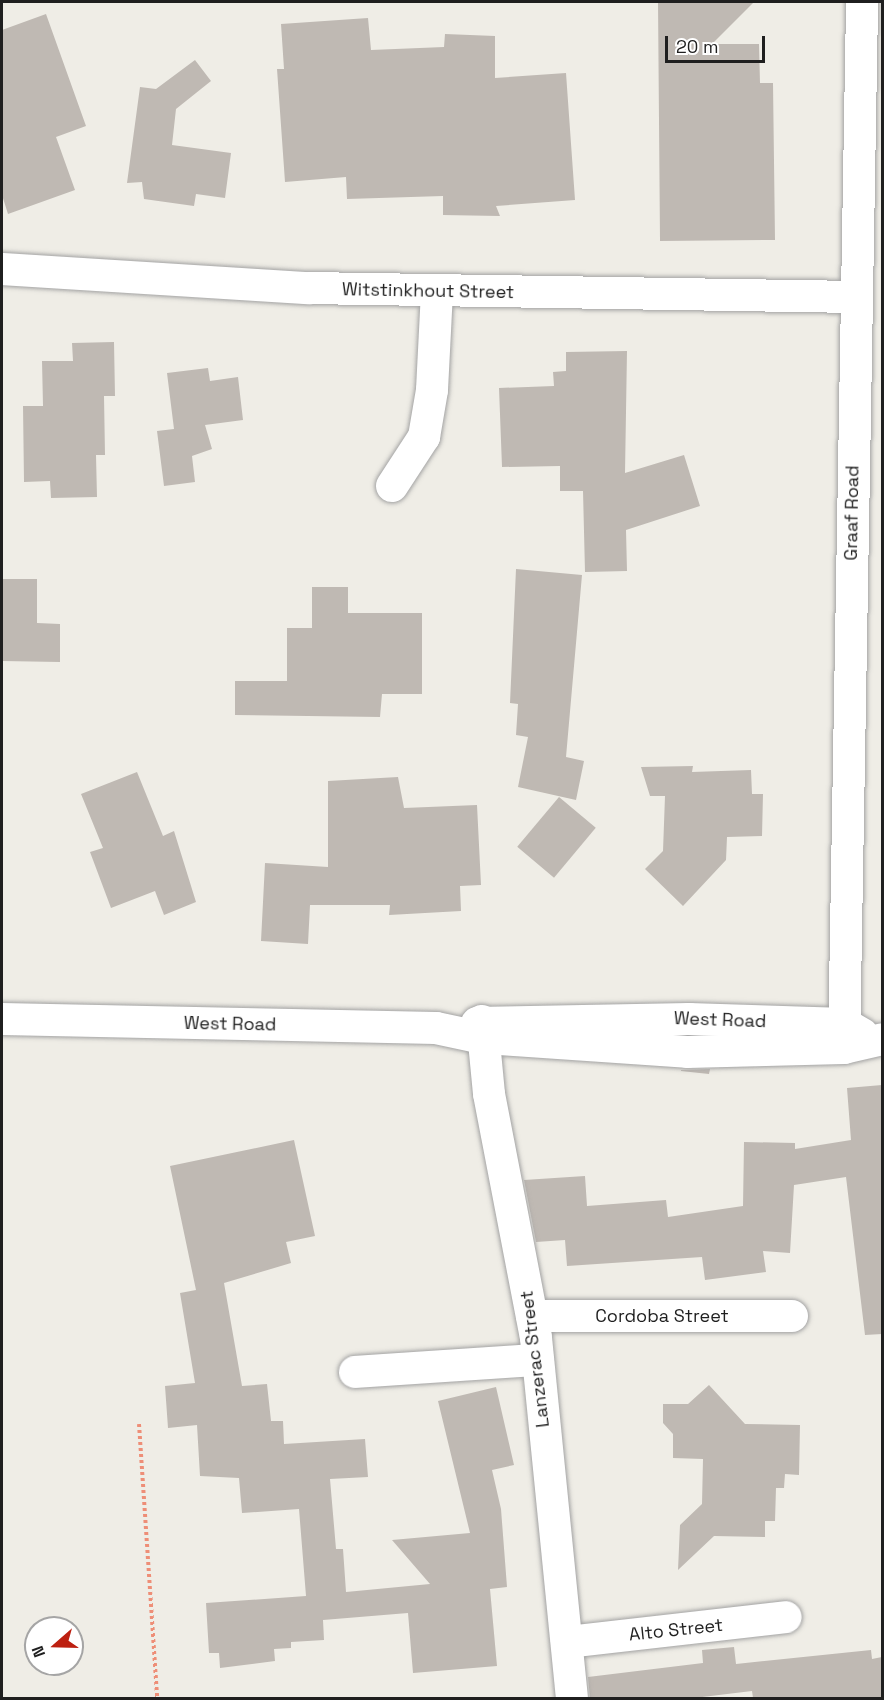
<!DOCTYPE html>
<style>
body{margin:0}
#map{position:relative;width:884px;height:1700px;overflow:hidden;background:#efede6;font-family:"Space Grotesk",sans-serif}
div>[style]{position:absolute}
.building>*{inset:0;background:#bfb9b3;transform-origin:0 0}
.path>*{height:4px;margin-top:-2px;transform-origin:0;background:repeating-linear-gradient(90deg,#ee8e77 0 3px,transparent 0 6px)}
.roads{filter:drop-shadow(0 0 2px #a3a3a3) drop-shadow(0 0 2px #a3a3a3)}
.street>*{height:32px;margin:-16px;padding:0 16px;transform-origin:16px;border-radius:16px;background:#fff}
span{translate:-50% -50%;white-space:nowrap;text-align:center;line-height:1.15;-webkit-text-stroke:5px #fff;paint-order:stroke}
.street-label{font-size:18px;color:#1f1f1f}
.frame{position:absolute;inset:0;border:3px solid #1f1f1f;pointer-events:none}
.north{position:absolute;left:24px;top:1616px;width:60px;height:60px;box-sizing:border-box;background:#fff;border:2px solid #a5a5a5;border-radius:50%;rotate:250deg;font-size:16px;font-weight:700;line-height:24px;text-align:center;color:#1f1f1f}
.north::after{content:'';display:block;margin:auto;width:21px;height:27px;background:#bd2011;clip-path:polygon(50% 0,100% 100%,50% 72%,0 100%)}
.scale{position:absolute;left:665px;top:36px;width:100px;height:27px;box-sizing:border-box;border:3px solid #1f1f1f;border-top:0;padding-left:8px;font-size:18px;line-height:21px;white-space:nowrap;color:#1f1f1f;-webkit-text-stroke:4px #fff;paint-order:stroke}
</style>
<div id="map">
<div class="building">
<div style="clip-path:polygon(658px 2px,754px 2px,712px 44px,759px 44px,760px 83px,773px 83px,775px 240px,660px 241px)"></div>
<div style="clip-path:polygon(46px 14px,86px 126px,56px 137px,75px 190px,8px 214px,2px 195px,2px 30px)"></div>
<div style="clip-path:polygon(368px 18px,371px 50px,444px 47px,445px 34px,495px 36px,495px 78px,566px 73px,575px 200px,496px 206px,500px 216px,443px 215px,443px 196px,347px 199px,346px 177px,285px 182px,277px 69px,284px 69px,281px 24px)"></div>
<div style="clip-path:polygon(195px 60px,211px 81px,176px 109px,172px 145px,231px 153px,225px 198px,196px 194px,194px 206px,144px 199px,142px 182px,127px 183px,140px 87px,156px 89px)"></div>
<div style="clip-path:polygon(114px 342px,115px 396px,104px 396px,105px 455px,96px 455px,97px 497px,51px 498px,50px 481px,24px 482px,23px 406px,43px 406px,42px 361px,73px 361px,72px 343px)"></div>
<div style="clip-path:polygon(627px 351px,625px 473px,684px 455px,700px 506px,626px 530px,627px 571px,585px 572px,583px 491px,560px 491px,560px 466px,502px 467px,499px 388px,554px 386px,553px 372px,566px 371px,566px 352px)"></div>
<div style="clip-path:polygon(208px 368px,210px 381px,238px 377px,243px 420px,205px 425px,212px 449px,192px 456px,195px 482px,164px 486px,157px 431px,174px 429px,167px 373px)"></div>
<div style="clip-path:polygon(516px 569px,582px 575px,566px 757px,584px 761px,576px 800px,518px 787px,528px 737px,516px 735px,518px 704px,510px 703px)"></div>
<div style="clip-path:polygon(2px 579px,37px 579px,37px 623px,60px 624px,60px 662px,2px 661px)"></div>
<div style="clip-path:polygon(312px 587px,348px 587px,348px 613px,422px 613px,422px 694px,382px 694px,380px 717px,235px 715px,235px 681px,287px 681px,287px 628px,312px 628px)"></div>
<div style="clip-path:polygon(693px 766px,692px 772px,751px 770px,752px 794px,763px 794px,762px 836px,727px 837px,726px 860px,683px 906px,645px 869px,663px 851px,665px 796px,650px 796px,641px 767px)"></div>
<div style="clip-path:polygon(137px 772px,163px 836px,174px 831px,196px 902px,164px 915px,155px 891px,111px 908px,90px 852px,103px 848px,81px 794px)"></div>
<div style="clip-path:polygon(398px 777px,404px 808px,477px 805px,481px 885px,460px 886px,461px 911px,389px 915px,390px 905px,310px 905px,308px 944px,261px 941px,265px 863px,328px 867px,328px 781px)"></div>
<div style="left:559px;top:797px;width:48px;height:65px;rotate:40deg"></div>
<div style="clip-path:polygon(710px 1069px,709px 1074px,681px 1071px,681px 1070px)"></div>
<div style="clip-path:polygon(882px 1085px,882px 1334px,865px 1335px,846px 1177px,794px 1185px,790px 1253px,763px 1251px,766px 1272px,705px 1280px,702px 1257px,567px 1266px,565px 1240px,536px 1242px,524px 1180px,585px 1176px,587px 1206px,666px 1200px,668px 1217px,743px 1206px,744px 1142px,795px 1143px,795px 1149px,851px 1140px,847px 1088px)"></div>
<div style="clip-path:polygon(294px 1140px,315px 1236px,286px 1242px,291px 1263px,224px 1283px,242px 1386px,267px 1384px,271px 1421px,283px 1421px,284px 1444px,365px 1439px,368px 1477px,330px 1479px,336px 1549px,343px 1549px,346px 1592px,430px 1584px,392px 1540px,470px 1533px,438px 1401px,496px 1387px,514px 1465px,492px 1470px,501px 1509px,507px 1587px,490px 1589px,497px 1666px,413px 1673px,408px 1613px,323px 1620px,324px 1640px,291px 1642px,291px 1648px,274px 1649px,275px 1661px,220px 1668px,219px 1653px,209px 1653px,206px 1603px,306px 1596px,299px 1509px,242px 1513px,239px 1478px,200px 1476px,197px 1425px,168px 1428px,165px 1386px,195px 1383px,180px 1293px,196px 1290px,170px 1166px)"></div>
<div style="clip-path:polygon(709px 1385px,745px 1424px,800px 1425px,799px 1475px,785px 1474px,784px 1488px,776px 1488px,775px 1521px,765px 1521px,765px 1537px,714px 1536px,678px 1570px,680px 1525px,702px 1504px,703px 1459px,673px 1458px,673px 1434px,663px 1423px,663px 1404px,688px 1404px)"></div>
<div style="clip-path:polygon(734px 1647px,736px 1664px,871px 1650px,872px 1659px,882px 1657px,882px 1698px,753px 1698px,752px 1691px,694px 1698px,590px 1698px,588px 1677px,703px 1663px,702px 1650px)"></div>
</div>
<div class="path">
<div style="left:139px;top:1424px;width:275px;rotate:86.2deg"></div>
</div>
<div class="roads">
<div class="street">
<div style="left:2px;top:269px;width:307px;rotate:3.6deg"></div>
<div style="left:308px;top:288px;width:547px;rotate:0.94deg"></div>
<div style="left:392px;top:486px;width:59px;rotate:-56.9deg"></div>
<div style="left:424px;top:437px;width:48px;rotate:-80.3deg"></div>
<div style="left:432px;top:390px;width:98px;rotate:-87.1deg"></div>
<div style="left:2px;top:1019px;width:434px;rotate:1.2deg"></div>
<div style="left:436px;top:1028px;width:48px;rotate:12deg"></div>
<div style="left:483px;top:1038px;width:204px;rotate:3.9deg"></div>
<div style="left:687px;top:1052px;width:157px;rotate:-1.5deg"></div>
<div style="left:844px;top:1048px;width:39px;rotate:-13deg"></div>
<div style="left:482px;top:1021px;width:73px;rotate:84.5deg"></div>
<div style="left:489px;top:1094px;width:248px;rotate:79.1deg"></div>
<div style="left:536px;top:1338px;width:362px;rotate:84.3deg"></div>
<div style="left:477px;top:1023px;width:212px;rotate:-1.1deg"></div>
<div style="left:689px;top:1019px;width:156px;rotate:1.8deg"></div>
<div style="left:845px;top:1024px;width:20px;rotate:30deg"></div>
<div style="left:844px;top:1048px;width:1046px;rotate:-89.01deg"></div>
<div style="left:532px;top:1316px;width:260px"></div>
<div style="left:355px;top:1372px;width:183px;rotate:-3.8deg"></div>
<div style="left:567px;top:1642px;width:220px;rotate:-6.5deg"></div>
</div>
</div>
<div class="street-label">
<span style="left:428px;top:291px;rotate:1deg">Witstinkhout Street</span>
<span style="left:852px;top:513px;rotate:-89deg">Graaf Road</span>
<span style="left:720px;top:1020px;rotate:2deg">West Road</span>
<span style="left:230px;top:1024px;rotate:1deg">West Road</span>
<span style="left:662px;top:1316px">Cordoba Street</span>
<span style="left:535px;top:1359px;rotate:-97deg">Lanzerac Street</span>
<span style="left:676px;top:1630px;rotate:-6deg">Alto Street</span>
</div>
<div class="frame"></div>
<div class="north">N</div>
<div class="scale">20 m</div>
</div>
